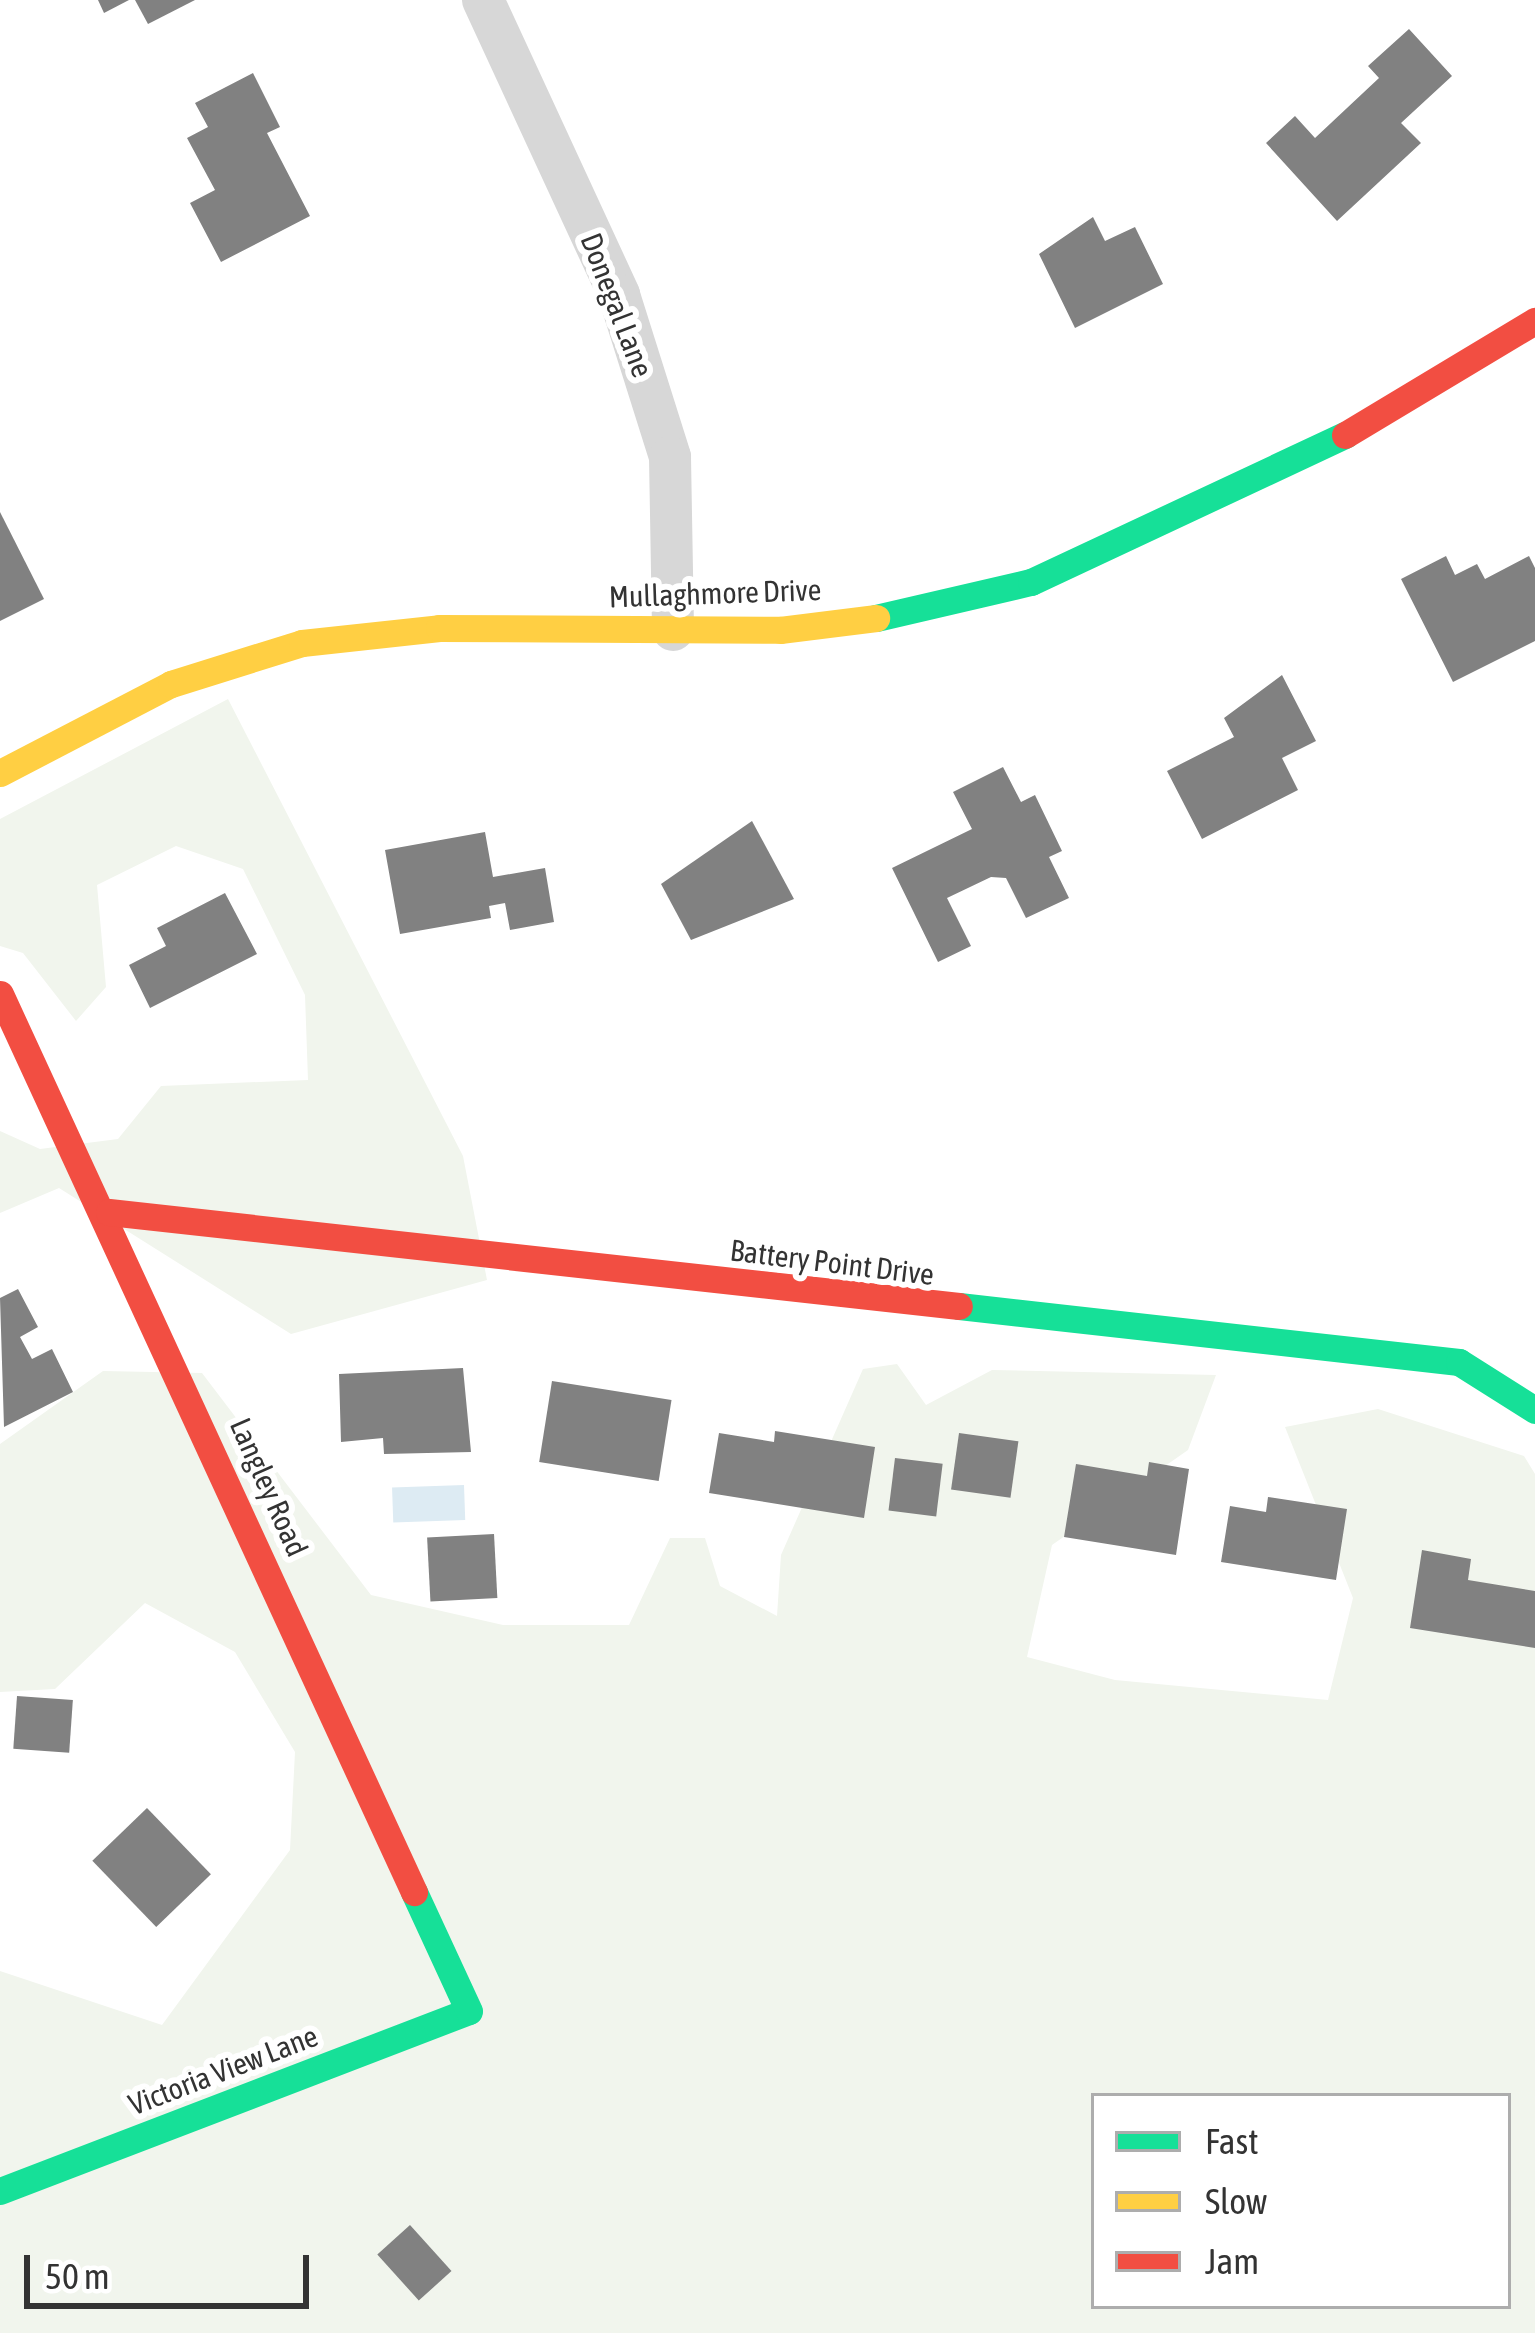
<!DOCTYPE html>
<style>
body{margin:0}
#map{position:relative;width:1535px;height:2333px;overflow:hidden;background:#fff;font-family:"Asap Condensed",sans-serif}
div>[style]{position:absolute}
.green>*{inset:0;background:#f1f5ed}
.water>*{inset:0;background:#ddebf3;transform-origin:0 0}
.building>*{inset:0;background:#818181;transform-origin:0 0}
.street>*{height:42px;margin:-21px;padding:0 21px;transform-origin:21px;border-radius:21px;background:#d7d7d7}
.fast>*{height:27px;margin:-13.5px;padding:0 13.5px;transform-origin:13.5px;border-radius:13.5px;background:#16e098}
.slow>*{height:27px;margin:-13.5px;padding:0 13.5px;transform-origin:13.5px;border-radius:13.5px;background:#ffcf43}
.jam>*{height:27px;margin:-13.5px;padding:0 13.5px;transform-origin:13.5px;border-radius:13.5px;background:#f24e42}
span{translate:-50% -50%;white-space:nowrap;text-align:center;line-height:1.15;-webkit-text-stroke:12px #fff;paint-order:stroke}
.street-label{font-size:30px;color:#333}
.legend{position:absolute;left:1091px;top:2093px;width:420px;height:216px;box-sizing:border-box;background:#fff;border:3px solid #adadad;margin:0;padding:15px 21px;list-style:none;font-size:36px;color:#333}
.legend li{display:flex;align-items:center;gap:24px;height:60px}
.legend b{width:60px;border:3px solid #adadad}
.scale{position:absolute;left:24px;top:2255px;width:285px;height:54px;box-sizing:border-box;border:6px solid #333;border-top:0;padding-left:15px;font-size:36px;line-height:42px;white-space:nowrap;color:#333;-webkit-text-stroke:9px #fff;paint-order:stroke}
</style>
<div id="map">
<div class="green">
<div style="clip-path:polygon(228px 699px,463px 1156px,487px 1280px,291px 1334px,59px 1188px,0 1213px,0 1131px,40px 1149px,118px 1139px,161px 1086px,308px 1080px,305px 995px,243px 869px,176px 846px,97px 885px,106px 987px,76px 1021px,23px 953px,0 946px,0 819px)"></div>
<div style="clip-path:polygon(evenodd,897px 1364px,926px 1405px,992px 1370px,1216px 1375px,1188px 1450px,1052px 1545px,1027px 1657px,1115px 1680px,1328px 1700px,1353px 1598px,1285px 1427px,1378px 1409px,1524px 1456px,1535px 1474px,1535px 2333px,0 2333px,0 1971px,162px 2025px,290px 1850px,295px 1752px,235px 1652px,145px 1603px,55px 1689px,0 1692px,0 1444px,103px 1371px,202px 1373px,371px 1595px,503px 1625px,629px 1625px,670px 1538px,705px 1538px,720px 1586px,777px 1616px,781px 1555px,863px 1369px,897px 1364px,1094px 2096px,1508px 2096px,1508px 2306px,1094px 2306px,1094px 2096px)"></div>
</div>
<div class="water">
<div style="left:464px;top:1485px;width:35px;height:72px;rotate:88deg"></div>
</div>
<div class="building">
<div style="clip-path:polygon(98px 0,129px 0,104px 13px)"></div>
<div style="clip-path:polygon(135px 0,195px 0,148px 24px)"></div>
<div style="clip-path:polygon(1409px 29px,1452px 76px,1401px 123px,1421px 143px,1337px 221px,1266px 143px,1295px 116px,1315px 138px,1379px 78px,1368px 66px)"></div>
<div style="clip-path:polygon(253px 73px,280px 127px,267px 133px,310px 216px,221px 262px,190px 203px,215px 190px,187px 138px,208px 127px,195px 103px)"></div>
<div style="clip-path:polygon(1093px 217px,1105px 241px,1135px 227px,1163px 284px,1075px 328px,1039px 254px)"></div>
<div style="clip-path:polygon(0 512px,44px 599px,0 621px)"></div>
<div style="clip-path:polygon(1446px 556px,1455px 575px,1477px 564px,1485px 579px,1529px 556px,1535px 568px,1535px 641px,1453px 682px,1401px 579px)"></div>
<div style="clip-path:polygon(1282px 675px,1316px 741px,1282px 758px,1298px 790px,1202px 839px,1167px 771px,1234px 737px,1224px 718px)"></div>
<div style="clip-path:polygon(1003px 767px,1021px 802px,1035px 795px,1062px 851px,1049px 857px,1069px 898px,1026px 918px,1006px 878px,991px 877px,947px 898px,971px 946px,938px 962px,892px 868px,972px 829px,953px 792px)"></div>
<div style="clip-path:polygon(752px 821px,794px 899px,691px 940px,661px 884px)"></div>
<div style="clip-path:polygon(485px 832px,493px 877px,545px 868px,554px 922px,510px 930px,505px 903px,489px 906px,491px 918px,400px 934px,385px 850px)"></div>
<div style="clip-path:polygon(225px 893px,257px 954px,150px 1008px,129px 965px,166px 946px,157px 928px)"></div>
<div style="clip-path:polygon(18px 1289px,38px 1327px,20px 1337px,32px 1359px,52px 1349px,73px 1392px,4px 1427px,0 1298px)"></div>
<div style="clip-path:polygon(463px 1368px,471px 1452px,384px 1454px,383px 1438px,341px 1442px,339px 1374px)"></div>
<div style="left:552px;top:1381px;width:121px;height:82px;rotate:9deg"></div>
<div style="clip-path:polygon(775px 1431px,875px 1447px,864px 1518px,709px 1493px,719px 1433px,774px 1442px)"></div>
<div style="left:959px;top:1433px;width:60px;height:57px;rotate:8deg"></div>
<div style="left:895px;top:1458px;width:48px;height:53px;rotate:7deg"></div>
<div style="clip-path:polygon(1149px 1462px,1189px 1469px,1176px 1555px,1064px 1537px,1076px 1464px,1147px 1476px)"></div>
<div style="clip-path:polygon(1268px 1497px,1347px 1509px,1336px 1580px,1221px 1562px,1230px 1506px,1266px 1512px)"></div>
<div style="left:494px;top:1534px;width:64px;height:67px;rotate:87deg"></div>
<div style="clip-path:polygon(1422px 1550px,1471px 1559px,1468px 1580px,1535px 1591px,1535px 1648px,1410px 1628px)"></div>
<div style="left:17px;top:1696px;width:56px;height:53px;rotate:4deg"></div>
<div style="left:147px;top:1808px;width:92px;height:76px;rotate:46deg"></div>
<div style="left:410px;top:2225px;width:62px;height:44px;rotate:48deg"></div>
</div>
<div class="street">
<div style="left:483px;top:0;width:325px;rotate:65.2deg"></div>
<div style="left:619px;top:295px;width:170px;rotate:72.5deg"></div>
<div style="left:670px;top:457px;width:173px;rotate:89deg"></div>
</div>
<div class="fast">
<div style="left:876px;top:618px;width:159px;rotate:-13.1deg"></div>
<div style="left:1031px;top:582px;width:347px;rotate:-25.1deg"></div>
<div style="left:959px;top:1306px;width:503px;rotate:6.39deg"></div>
<div style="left:1459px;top:1362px;width:90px;rotate:32.3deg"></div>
<div style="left:0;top:2191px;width:502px;rotate:-21deg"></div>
<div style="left:469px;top:2011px;width:131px;rotate:-114.8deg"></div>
</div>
<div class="slow">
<div style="left:0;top:773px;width:193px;rotate:-27.5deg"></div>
<div style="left:171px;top:684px;width:137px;rotate:-17.4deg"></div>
<div style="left:302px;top:643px;width:138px;rotate:-6.2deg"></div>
<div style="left:439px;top:628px;width:341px;rotate:0.3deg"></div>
<div style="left:780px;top:630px;width:97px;rotate:-7.1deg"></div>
</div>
<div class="jam">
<div style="left:1345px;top:435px;width:222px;rotate:-31deg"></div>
<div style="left:0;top:994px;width:989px;rotate:65.25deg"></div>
<div style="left:109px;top:1212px;width:855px;rotate:6.31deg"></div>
</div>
<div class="street-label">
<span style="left:617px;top:305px;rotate:69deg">Donegal Lane</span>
<span style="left:715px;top:593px;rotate:-2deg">Mullaghmore Drive</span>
<span style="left:832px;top:1262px;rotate:7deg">Battery Point Drive</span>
<span style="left:269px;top:1487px;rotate:66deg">Langley Road</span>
<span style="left:223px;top:2070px;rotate:-21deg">Victoria View Lane</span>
</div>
<ul class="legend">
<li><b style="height:15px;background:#16e098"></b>Fast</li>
<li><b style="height:15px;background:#ffcf43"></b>Slow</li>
<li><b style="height:15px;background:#f24e42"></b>Jam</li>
</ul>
<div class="scale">50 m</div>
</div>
